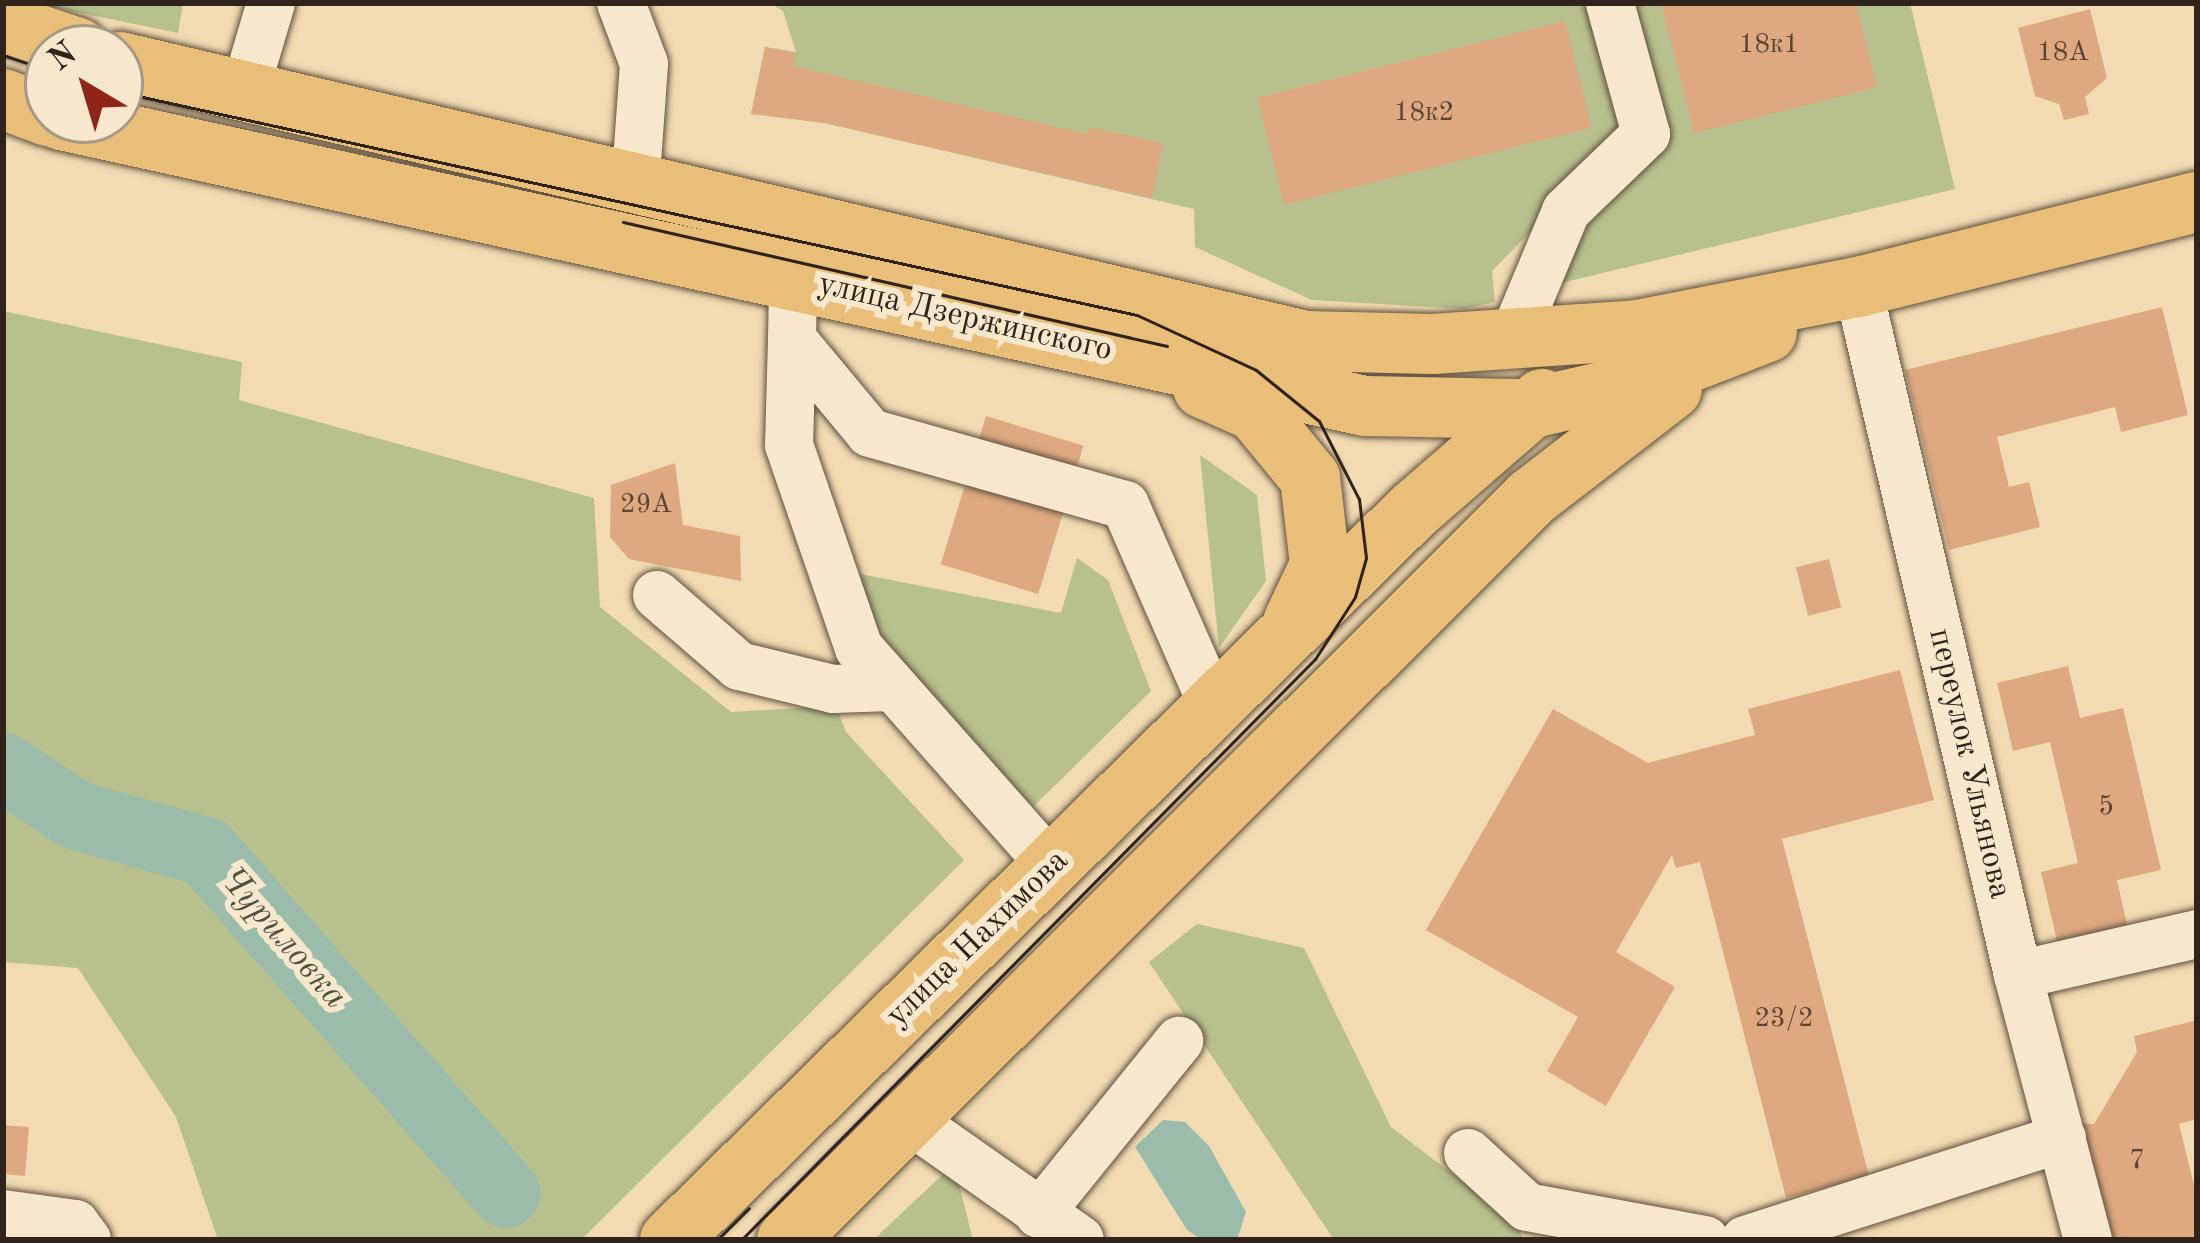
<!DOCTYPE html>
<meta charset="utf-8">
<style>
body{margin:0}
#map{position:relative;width:2200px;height:1243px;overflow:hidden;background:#f2dbb2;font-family:"Old Standard TT",serif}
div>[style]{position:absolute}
.green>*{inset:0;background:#b8c18e}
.water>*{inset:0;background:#9bbbab}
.river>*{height:69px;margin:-34.5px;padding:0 34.5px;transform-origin:34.5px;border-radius:34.5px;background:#9bbbab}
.building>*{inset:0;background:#dea981;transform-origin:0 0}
.roads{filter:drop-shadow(0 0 3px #605141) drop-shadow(0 0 3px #605141)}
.minor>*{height:48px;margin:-24px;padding:0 24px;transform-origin:24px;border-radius:24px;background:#f7e8cd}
.major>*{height:60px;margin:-30px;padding:0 30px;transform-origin:30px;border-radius:30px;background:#e9be79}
.tram>*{height:3px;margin:-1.5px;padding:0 1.5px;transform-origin:1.5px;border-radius:1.5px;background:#2f231b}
span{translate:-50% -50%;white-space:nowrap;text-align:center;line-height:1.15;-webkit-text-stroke:12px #f7e8cd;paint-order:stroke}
.number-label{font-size:27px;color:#5b4434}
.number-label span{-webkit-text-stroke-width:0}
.street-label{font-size:33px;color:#2f231b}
.water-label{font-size:36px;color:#4f5146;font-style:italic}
.frame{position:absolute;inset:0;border:6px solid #2f231b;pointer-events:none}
.north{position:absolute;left:24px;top:24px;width:120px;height:120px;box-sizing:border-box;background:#f7e8cd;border:3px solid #a79986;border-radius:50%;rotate:322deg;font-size:33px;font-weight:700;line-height:48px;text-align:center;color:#2f231b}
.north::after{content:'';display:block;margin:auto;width:42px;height:54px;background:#8f2418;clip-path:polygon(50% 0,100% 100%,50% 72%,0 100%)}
</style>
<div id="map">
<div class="green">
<div style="clip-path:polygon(32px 3px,183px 3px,178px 33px)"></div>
<div style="clip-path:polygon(770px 3px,1595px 3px,1626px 134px,1492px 271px,1495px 302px,1464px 309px,1312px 300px,1195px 247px,1194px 209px,825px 123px,751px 114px,765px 47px,796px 52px,783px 11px)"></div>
<div style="clip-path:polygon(1627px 3px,1910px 3px,1955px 189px,1548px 286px,1593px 206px,1664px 141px)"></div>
<div style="clip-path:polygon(3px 311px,242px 362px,239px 400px,594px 498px,600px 607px,731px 712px,836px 706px,846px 732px,964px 860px,581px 1240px,218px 1240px,176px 1117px,78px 968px,3px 962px)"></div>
<div style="clip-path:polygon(1200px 455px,1257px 495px,1266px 581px,1219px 648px)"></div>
<div style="clip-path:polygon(1077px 558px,1108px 580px,1151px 691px,1033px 807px,880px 642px,855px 573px,1061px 613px)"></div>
<div style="clip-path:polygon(1197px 924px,1304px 948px,1391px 1127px,1518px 1224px,1523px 1240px,1334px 1240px,1149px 962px)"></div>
<div style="clip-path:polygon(954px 1164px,973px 1240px,873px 1240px)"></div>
</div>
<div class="water">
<div style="clip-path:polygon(1163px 1120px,1185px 1122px,1209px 1146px,1246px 1212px,1237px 1240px,1202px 1240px,1187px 1230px,1135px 1147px)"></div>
</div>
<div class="river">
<div style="left:3px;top:767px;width:87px;rotate:33.3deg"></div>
<div style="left:76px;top:815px;width:134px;rotate:15.6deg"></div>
<div style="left:205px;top:851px;width:455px;rotate:48.7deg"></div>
</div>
<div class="building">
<div style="clip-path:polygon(1661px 3px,1856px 3px,1877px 87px,1694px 133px)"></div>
<div style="clip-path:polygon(2090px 9px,2107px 78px,2085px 97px,2089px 114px,2064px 120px,2059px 104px,2035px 96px,2018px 28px)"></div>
<div style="left:1565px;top:21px;width:110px;height:317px;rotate:76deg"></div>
<div style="clip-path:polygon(765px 47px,796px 53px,793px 66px,1087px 134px,1088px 127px,1163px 143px,1152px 198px,824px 123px,751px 114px)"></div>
<div style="clip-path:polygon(2162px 307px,2188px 415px,2121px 432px,2115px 407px,1997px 437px,2009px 487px,2029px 482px,2040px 527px,1949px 550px,1905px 370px)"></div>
<div style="left:986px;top:416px;width:102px;height:155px;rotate:17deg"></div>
<div style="clip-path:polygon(675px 463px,683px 525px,740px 536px,741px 581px,629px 559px,610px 537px,611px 485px)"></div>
<div style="left:1829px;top:559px;width:50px;height:34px;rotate:76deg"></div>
<div style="clip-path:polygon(2068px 666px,2080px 718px,2123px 708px,2161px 870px,2117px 880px,2127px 925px,2057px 941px,2041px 872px,2078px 863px,2050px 742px,2013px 751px,1997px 683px)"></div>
<div style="clip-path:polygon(1900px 670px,1934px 800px,1782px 839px,1869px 1176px,1786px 1198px,1700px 862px,1676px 868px,1672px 855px,1616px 952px,1675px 987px,1606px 1106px,1547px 1071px,1578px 1017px,1426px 930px,1553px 709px,1648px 763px,1755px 735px,1748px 709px)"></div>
<div style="clip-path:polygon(2197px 1020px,2197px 1119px,2179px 1124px,2197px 1198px,2197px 1240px,2106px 1240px,2078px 1123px,2094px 1124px,2137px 1052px,2134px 1036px)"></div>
<div style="clip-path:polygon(3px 1125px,29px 1127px,25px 1176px,3px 1174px)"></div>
</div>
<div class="roads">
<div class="minor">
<div style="left:621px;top:3px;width:65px;rotate:69.3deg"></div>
<div style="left:644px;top:64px;width:125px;rotate:94.1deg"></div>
<div style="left:244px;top:94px;width:95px;rotate:-73.5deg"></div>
<div style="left:794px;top:249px;width:90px;rotate:91.3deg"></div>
<div style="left:792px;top:339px;width:122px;rotate:50.3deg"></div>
<div style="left:870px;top:433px;width:265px;rotate:15.8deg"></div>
<div style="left:1125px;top:505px;width:222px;rotate:66.3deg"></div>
<div style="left:1858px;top:287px;width:706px;rotate:76.91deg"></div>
<div style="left:2018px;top:975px;width:274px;rotate:75.2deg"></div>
<div style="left:1513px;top:338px;width:138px;rotate:-67.3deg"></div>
<div style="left:1566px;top:211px;width:111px;rotate:-43.9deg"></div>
<div style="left:1646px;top:134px;width:136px;rotate:-105.4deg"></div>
<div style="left:792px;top:339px;width:106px;rotate:91.6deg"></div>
<div style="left:789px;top:445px;width:215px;rotate:71deg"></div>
<div style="left:859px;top:648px;width:291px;rotate:48.5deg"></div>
<div style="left:657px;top:595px;width:108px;rotate:40.9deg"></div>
<div style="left:739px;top:666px;width:97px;rotate:13.7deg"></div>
<div style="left:833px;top:689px;width:59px;rotate:-1.9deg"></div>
<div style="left:2018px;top:975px;width:184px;rotate:-12.9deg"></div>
<div style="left:908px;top:1119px;width:210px;rotate:35.1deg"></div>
<div style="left:1468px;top:1153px;width:80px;rotate:42.5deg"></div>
<div style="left:1527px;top:1207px;width:181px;rotate:10.5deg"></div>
<div style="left:3px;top:1214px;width:73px;rotate:7.9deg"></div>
<div style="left:75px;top:1224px;width:20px;rotate:53deg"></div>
<div style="left:1039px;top:1214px;width:223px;rotate:-51deg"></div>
<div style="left:1745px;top:1240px;width:333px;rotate:-17.8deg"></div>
</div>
<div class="major">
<div style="left:3px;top:23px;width:79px;rotate:18.4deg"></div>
<div style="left:120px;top:62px;width:1218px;rotate:13.24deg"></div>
<div style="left:1306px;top:341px;width:127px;rotate:1.4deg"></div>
<div style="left:1433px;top:344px;width:205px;rotate:-3.9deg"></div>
<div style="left:1638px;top:330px;width:224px;rotate:-11.1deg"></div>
<div style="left:1858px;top:287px;width:349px;rotate:-14.1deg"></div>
<div style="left:3px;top:99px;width:48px;rotate:20.7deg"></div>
<div style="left:61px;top:120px;width:1335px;rotate:12.37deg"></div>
<div style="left:1365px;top:406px;width:163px;rotate:1.1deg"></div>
<div style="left:1528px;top:409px;width:103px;rotate:-13deg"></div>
<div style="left:1628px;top:386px;width:149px;rotate:-21.2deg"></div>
<div style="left:1203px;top:388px;width:57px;rotate:23.9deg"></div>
<div style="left:1255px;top:411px;width:87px;rotate:50.6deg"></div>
<div style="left:1310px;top:478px;width:88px;rotate:83.4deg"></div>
<div style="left:1320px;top:565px;width:63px;rotate:115.3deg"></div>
<div style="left:670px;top:1240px;width:1041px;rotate:-44.46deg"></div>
<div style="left:1413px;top:511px;width:171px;rotate:-41deg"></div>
<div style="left:787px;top:1240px;width:1051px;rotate:-44.92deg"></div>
<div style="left:1531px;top:498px;width:178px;rotate:-37.7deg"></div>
</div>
</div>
<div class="tram">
<div style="left:3px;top:55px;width:47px;rotate:18.4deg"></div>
<div style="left:120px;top:92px;width:1041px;rotate:12.37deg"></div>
<div style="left:1137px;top:315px;width:131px;rotate:24.8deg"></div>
<div style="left:1256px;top:370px;width:81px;rotate:39deg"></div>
<div style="left:1319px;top:421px;width:88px;rotate:62.9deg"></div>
<div style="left:1359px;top:499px;width:59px;rotate:83.2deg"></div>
<div style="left:1366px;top:558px;width:41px;rotate:105.8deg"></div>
<div style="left:1355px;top:597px;width:74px;rotate:122.8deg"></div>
<div style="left:1315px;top:659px;width:817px;rotate:134.65deg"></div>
<div style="left:623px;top:222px;width:558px;rotate:12.84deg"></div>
<div style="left:717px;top:1240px;width:45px;rotate:-45deg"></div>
</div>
<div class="number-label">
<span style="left:1769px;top:45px">18к1</span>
<span style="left:2063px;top:53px">18А</span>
<span style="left:1424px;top:113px">18к2</span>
<span style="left:646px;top:505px">29А</span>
<span style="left:2106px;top:807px">5</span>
<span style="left:1784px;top:1019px">23/2</span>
<span style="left:2137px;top:1161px">7</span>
</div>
<div class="street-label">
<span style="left:965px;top:318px;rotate:13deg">улица Дзержинского</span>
<span style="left:1969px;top:764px;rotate:77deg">переулок Ульянова</span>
<span style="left:978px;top:939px;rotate:-44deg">улица Нахимова</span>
</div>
<div class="water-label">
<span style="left:282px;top:939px;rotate:49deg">Чуриловка</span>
</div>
<div class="frame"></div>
<div class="north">N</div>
</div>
